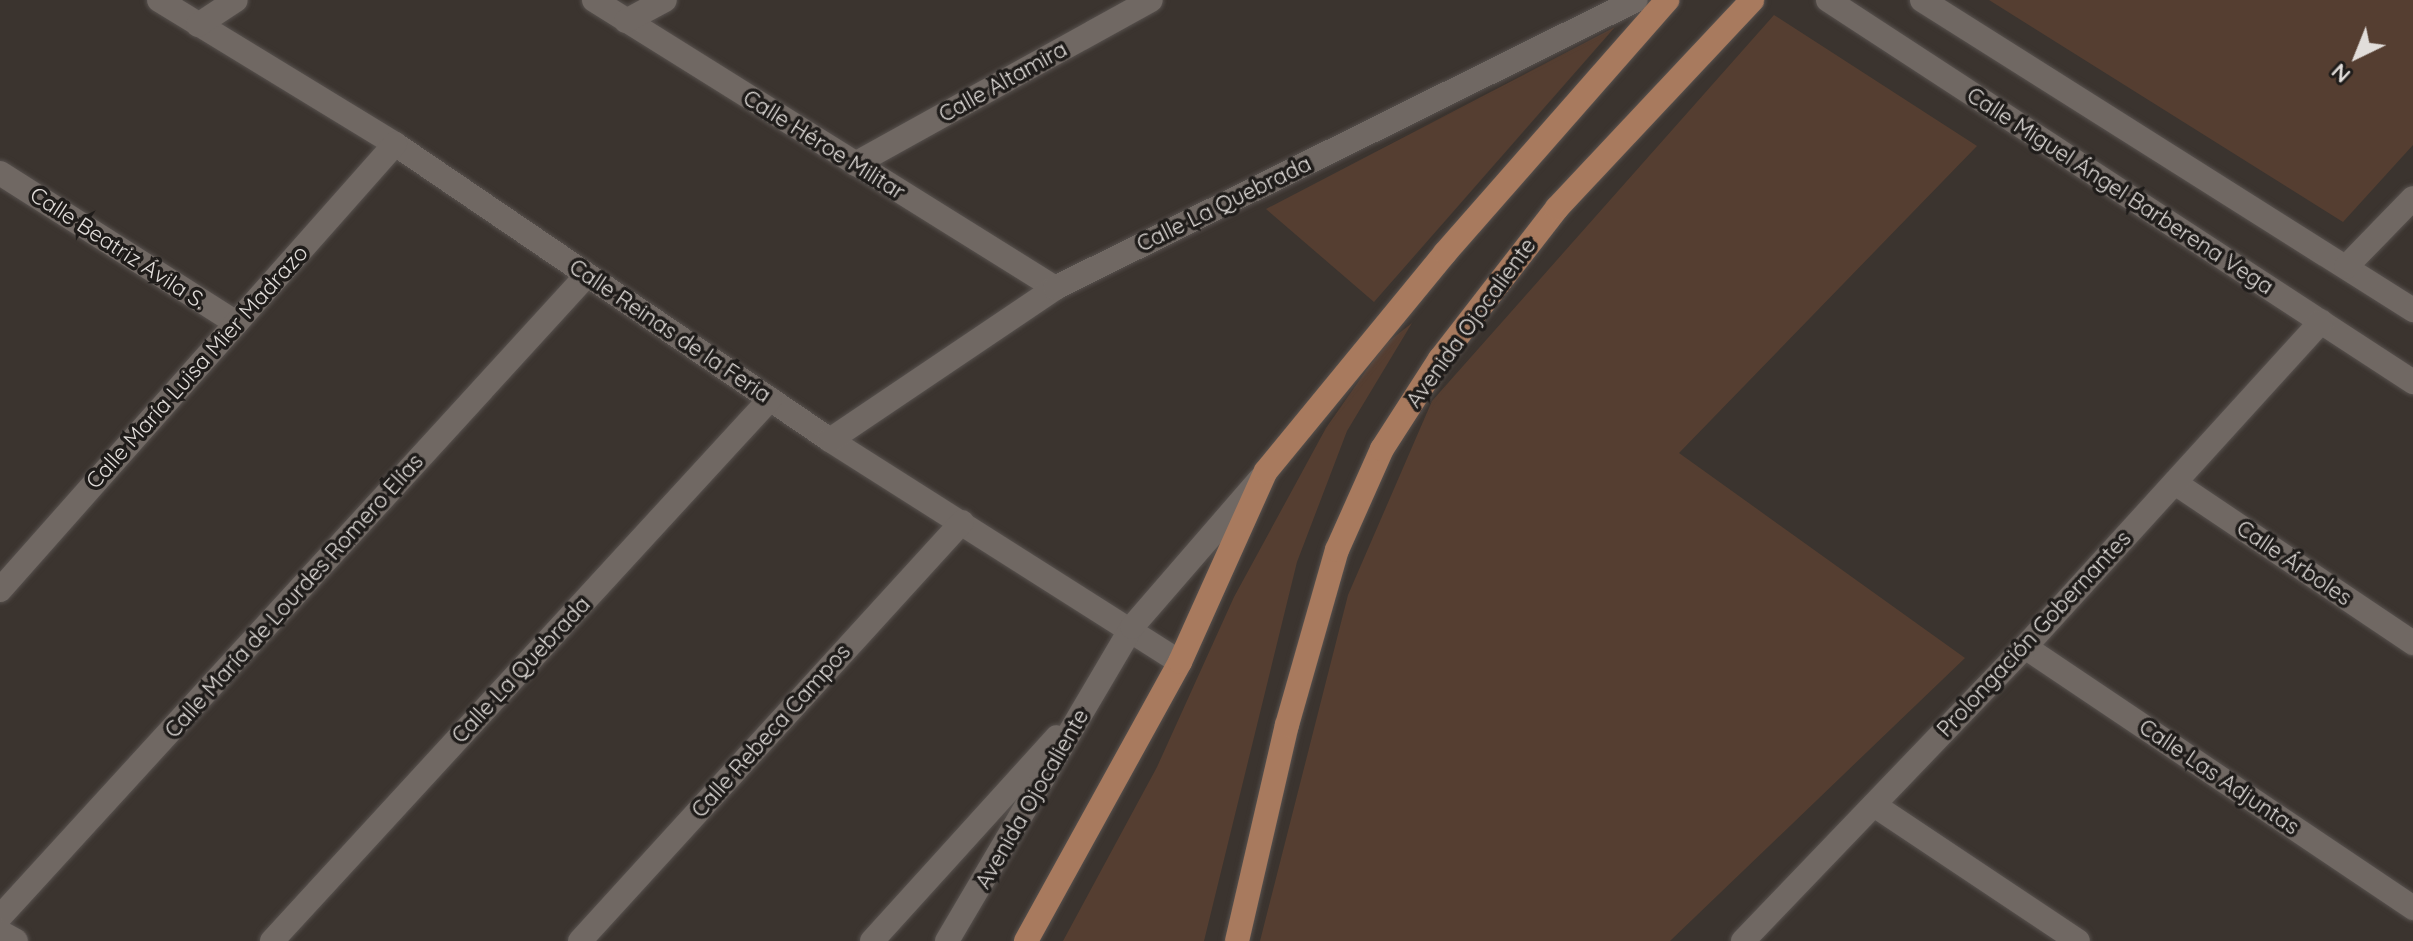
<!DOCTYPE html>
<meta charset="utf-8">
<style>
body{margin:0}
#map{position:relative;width:2413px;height:941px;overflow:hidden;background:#3b342f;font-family:Quicksand,sans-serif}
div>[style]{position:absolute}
.green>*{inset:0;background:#553e31}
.roads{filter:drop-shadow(0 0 2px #57514e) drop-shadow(0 0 2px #57514e)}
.minor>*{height:24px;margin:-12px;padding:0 12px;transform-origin:12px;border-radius:12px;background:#706863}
.major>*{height:24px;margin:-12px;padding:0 12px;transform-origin:12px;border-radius:12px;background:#a87a5e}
span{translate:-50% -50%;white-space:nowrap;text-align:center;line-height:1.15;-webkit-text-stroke:7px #1f1c1a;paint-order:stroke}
.street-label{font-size:22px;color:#e1ddda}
.north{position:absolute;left:2317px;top:16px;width:80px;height:80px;-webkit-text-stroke:6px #1f1c1a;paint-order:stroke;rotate:223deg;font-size:22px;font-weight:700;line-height:32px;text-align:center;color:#e1ddda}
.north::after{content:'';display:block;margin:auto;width:28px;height:36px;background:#e1ddda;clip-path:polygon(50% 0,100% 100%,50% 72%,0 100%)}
</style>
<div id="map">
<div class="green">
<div style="clip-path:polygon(1989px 0,2413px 0,2413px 145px,2343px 222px)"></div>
<div style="clip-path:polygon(1774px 15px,1977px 146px,1679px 453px,1965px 658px,1670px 941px,1260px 941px,1348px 595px,1432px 401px)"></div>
<div style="clip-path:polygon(1615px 27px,1374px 302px,1266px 209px)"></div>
<div style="clip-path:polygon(1412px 323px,1347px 431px,1297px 562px,1204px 941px,1063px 941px,1157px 767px,1234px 597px,1326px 428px,1384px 345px)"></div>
</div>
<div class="roads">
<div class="minor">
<div style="left:159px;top:0;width:276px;rotate:31.4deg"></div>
<div style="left:395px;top:144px;width:526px;rotate:34.23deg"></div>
<div style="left:830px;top:440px;width:414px;rotate:32.4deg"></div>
<div style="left:594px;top:0;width:544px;rotate:31.99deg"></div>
<div style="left:1828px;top:0;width:699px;rotate:33.14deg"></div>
<div style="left:1922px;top:0;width:581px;rotate:32.27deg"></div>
<div style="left:626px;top:21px;width:44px;rotate:-28.3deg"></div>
<div style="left:198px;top:25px;width:45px;rotate:-33.3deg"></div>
<div style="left:855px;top:164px;width:338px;rotate:-29deg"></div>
<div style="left:0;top:173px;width:280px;rotate:32.4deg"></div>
<div style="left:2346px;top:267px;width:96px;rotate:-45.8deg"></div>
<div style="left:830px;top:440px;width:272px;rotate:-34deg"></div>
<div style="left:1055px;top:288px;width:648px;rotate:-26.37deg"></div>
<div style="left:2175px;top:483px;width:287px;rotate:33.9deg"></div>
<div style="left:0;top:590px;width:596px;rotate:-48.47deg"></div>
<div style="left:2025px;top:647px;width:468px;rotate:33.9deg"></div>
<div style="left:1874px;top:805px;width:245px;rotate:33.7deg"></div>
<div style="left:0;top:917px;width:870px;rotate:-47.56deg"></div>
<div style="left:0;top:932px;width:18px;rotate:29deg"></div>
<div style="left:272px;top:941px;width:736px;rotate:-47.42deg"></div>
<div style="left:580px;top:941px;width:567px;rotate:-47.64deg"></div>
<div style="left:872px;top:941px;width:275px;rotate:-47.8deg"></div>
<div style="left:947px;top:941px;width:364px;rotate:-59.5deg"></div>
<div style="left:1132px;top:627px;width:196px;rotate:-49.1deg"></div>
<div style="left:1743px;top:941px;width:407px;rotate:-46.2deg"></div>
<div style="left:2025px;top:647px;width:440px;rotate:-47.7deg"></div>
</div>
<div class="major">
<div style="left:1026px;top:941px;width:319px;rotate:-61.1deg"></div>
<div style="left:1180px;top:662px;width:209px;rotate:-65.8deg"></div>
<div style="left:1266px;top:471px;width:282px;rotate:-50.6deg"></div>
<div style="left:1445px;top:253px;width:337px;rotate:-48.7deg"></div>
<div style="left:1237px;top:941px;width:222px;rotate:-77deg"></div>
<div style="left:1287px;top:725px;width:182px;rotate:-74.1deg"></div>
<div style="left:1337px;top:550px;width:111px;rotate:-66deg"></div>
<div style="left:1382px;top:449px;width:107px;rotate:-57.2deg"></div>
<div style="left:1440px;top:359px;width:191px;rotate:-52.2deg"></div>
<div style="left:1557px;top:208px;width:285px;rotate:-46.8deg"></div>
</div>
</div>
<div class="street-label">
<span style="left:1003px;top:82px;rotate:-29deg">Calle Altamira</span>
<span style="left:824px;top:145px;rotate:32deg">Calle Héroe Militar</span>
<span style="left:2120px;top:191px;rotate:33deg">Calle Miguel Ángel Barberena Vega</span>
<span style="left:1224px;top:204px;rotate:-26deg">Calle La Quebrada</span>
<span style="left:118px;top:248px;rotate:33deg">Calle Beatriz Ávila S.</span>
<span style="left:1471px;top:323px;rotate:-54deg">Avenida Ojocaliente</span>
<span style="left:670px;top:331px;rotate:34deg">Calle Reinas de la Feria</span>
<span style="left:197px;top:367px;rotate:-48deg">Calle María Luisa Mier Madrazo</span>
<span style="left:2294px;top:563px;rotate:34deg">Calle Árboles</span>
<span style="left:294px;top:596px;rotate:-48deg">Calle María de Lourdes Romero Elías</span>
<span style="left:2034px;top:634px;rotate:-47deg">Prolongación Gobernantes</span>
<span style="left:521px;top:670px;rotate:-47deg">Calle La Quebrada</span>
<span style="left:771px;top:731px;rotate:-48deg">Calle Rebeca Campos</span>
<span style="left:2219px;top:777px;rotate:34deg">Calle Las Adjuntas</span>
<span style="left:1032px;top:799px;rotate:-60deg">Avenida Ojocaliente</span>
</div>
<div class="north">N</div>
</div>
